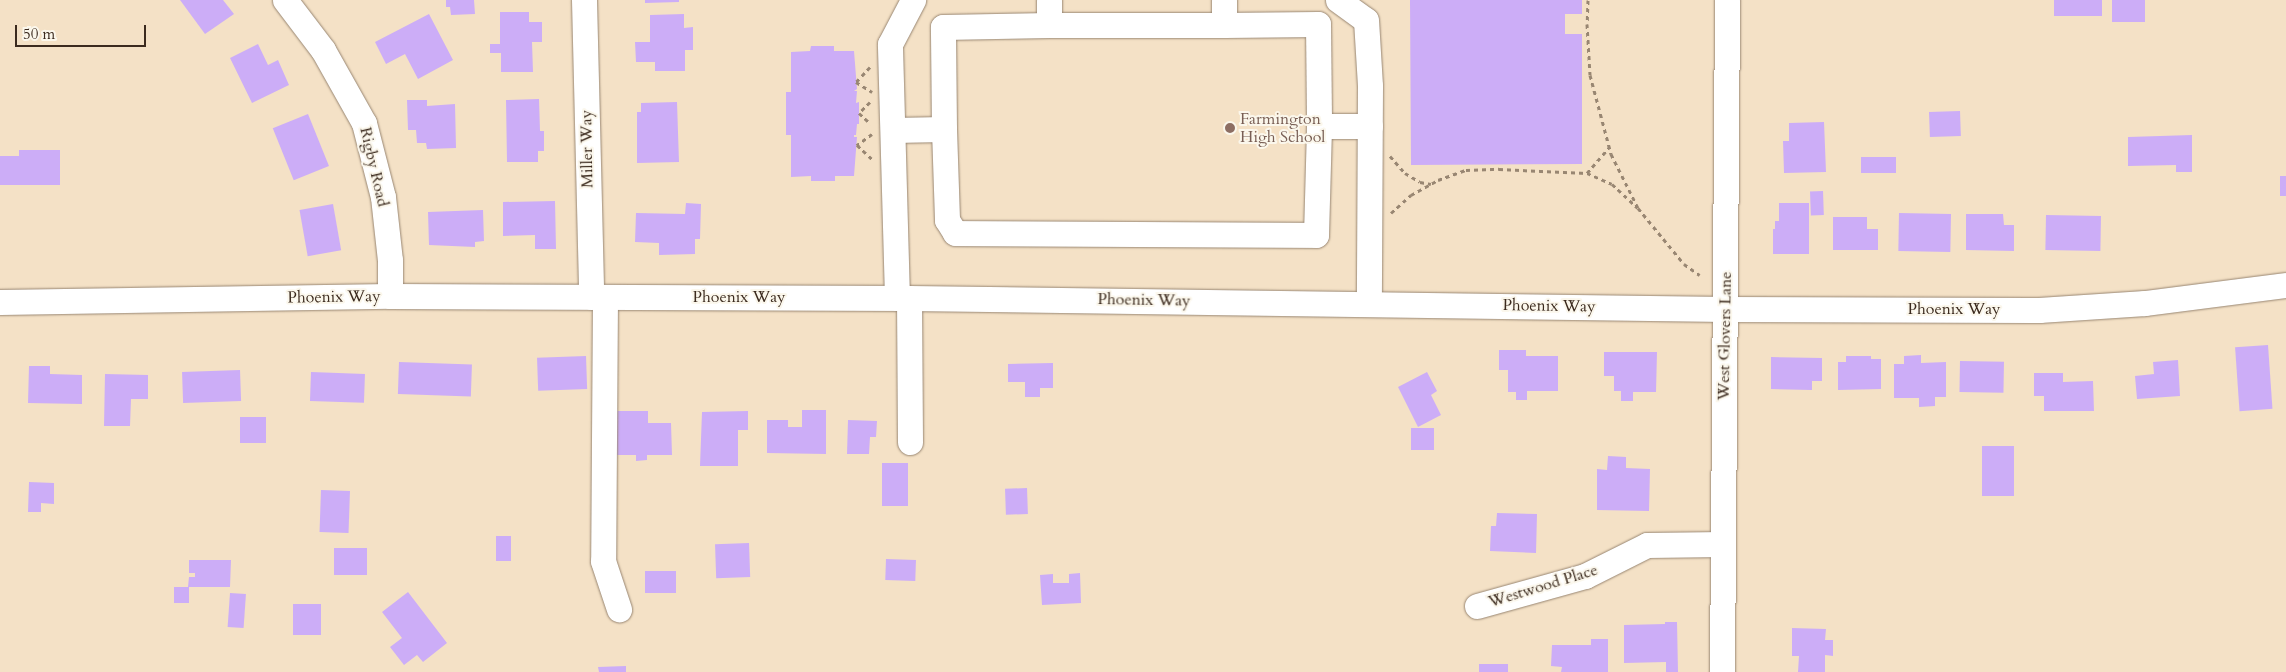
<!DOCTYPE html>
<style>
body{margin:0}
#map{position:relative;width:2286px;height:672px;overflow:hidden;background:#f4e1c6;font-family:Cardo,serif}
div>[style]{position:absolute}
.building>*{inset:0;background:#ccadf7;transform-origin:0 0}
.path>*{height:3px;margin-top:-1.5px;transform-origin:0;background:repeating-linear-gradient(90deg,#988672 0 4px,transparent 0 8px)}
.roads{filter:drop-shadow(0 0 1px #988672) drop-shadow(0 0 1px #988672)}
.minor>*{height:25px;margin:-12.5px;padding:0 12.5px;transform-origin:12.5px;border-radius:12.5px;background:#fff}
.dots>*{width:14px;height:14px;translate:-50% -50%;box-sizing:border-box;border:2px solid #fbf7ec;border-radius:50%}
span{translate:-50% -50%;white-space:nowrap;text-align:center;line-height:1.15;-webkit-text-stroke:4px #fbf7ec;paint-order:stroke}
.education-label{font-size:16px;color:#785e54}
.left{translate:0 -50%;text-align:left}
.street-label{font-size:16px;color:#3b2a1e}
.scale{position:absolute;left:15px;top:25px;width:131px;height:22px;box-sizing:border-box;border:2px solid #3b2a1e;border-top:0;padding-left:6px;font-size:15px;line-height:18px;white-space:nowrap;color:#3b2a1e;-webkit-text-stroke:4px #fbf7ec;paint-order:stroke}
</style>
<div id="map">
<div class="building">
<div style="clip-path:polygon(180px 0,223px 0,234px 14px,205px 34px)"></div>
<div style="clip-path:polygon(446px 0,474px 0,475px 14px,451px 15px,450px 7px,446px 7px)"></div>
<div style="clip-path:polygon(645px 0,679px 0,679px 2px,645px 3px)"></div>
<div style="clip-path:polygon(1410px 0,1582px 0,1582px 14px,1565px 14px,1565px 34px,1582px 34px,1582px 164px,1411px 165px)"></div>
<div style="left:2054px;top:0;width:48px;height:16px"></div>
<div style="left:2112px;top:0;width:33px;height:22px"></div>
<div style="clip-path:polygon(500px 12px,529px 12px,529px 22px,542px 22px,542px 42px,532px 42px,533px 72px,501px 72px,501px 53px,490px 53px,490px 44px,500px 44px)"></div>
<div style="clip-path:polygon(429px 14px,453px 60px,418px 79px,405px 54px,386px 64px,375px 42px)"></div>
<div style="clip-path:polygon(684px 14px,684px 28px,693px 27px,693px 50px,685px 50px,685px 71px,655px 71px,655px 62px,636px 62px,635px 42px,650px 42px,650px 15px)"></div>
<div style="clip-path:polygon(258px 44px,268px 65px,278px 60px,289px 85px,252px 103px,230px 58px)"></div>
<div style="clip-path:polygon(811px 46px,834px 46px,834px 51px,854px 51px,857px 89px,854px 91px,857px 91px,856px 103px,859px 102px,859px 124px,857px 124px,856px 135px,854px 135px,854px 137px,857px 137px,854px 176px,835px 176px,835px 181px,811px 181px,811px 176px,791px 177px,791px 135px,786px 135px,786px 92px,791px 92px,791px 52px,810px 51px)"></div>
<div style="clip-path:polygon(539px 99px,540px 131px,544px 131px,544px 151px,538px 151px,538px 162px,507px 162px,506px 100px)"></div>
<div style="clip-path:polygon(407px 100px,427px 100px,427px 106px,455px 104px,456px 148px,427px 149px,426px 143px,417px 143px,416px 130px,408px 130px)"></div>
<div style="clip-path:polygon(677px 102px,679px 162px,637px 163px,637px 112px,641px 112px,641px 103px)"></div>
<div style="left:1960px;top:111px;width:25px;height:31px;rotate:88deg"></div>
<div style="left:308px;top:114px;width:56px;height:38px;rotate:68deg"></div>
<div style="clip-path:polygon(1824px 122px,1826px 172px,1784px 173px,1783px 141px,1789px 141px,1789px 123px)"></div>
<div style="clip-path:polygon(2192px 135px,2192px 172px,2176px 172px,2176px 165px,2128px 166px,2128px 137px)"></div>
<div style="clip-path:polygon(19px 150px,60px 150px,60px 185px,0 185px,0 156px,19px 156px)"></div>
<div style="left:1896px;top:157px;width:16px;height:35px;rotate:90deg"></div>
<div style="left:2286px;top:176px;width:20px;height:6px;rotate:90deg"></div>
<div style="left:1823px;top:191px;width:24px;height:13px;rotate:88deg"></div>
<div style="clip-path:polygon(555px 201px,556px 249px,535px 249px,535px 235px,503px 236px,503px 202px)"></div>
<div style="clip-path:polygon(686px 203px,701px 204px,700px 239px,695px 239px,695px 254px,659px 255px,659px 243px,635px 242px,636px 213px,685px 214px)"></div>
<div style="clip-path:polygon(1779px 203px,1809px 203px,1809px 254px,1773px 254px,1773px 229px,1775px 229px,1775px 221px,1779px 221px)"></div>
<div style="left:333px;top:204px;width:47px;height:34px;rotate:80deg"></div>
<div style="clip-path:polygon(483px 210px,484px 241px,475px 242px,475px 247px,429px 245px,428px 212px)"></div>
<div style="left:1899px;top:213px;width:52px;height:38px;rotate:1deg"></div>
<div style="clip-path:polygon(1966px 214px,2003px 214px,2004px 225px,2014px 225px,2014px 251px,1966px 250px)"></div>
<div style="left:2046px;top:215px;width:55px;height:35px;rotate:1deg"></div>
<div style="clip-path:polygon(1833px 217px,1867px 217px,1867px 229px,1878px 229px,1878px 250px,1833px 250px)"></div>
<div style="left:2268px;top:345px;width:64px;height:33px;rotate:86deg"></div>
<div style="clip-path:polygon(1499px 350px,1526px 350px,1526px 356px,1558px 356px,1558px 391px,1527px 391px,1527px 400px,1516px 400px,1516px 392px,1508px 392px,1508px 370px,1499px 370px)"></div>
<div style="clip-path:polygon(1604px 352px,1657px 352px,1656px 392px,1633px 392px,1633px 401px,1621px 401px,1621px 391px,1614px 391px,1614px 376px,1604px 376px)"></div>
<div style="clip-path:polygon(1921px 355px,1921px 363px,1946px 362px,1946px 397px,1935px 397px,1935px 406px,1919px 407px,1919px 398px,1894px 398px,1894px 364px,1904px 364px,1904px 356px)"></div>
<div style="left:586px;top:356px;width:33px;height:49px;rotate:88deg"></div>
<div style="clip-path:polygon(1846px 356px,1871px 356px,1871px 359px,1881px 359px,1881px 389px,1838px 390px,1838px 362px,1846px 362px)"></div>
<div style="clip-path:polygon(1771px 357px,1822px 358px,1822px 381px,1812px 381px,1812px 390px,1771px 389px)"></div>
<div style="clip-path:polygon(2178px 360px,2180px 396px,2137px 399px,2135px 376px,2154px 374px,2153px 362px)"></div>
<div style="left:1960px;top:361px;width:44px;height:31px;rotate:1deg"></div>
<div style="left:399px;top:362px;width:73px;height:32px;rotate:2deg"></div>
<div style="clip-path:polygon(1053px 363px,1053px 388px,1040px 388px,1040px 397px,1025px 397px,1025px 382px,1008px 382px,1008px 364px)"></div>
<div style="clip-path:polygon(29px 366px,50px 366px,50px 374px,82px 375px,82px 404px,28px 403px)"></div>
<div style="left:240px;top:370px;width:31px;height:58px;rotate:88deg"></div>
<div style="left:311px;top:372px;width:54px;height:29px;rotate:2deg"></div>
<div style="clip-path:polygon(1427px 372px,1437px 391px,1431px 395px,1441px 415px,1418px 427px,1398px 387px)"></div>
<div style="clip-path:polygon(2034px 373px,2063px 373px,2063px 382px,2093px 381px,2094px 411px,2044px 411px,2044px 396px,2034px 396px)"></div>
<div style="clip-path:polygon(105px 374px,148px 375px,148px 399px,131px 399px,130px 426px,104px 426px)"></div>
<div style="clip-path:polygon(802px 410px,826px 410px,826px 454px,767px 453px,767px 420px,788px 420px,788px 427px,802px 427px)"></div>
<div style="clip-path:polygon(617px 411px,648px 411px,648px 423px,671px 423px,672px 455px,647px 455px,647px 460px,636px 461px,636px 455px,617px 455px)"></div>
<div style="clip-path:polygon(748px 411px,748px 430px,738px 430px,738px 466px,700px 466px,702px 412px)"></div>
<div style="left:240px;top:417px;width:26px;height:26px"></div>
<div style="clip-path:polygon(848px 420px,877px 421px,876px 437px,870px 437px,869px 454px,847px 454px)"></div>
<div style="left:1411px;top:428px;width:23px;height:22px"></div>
<div style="left:1982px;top:446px;width:32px;height:50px"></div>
<div style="clip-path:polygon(1608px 456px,1626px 457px,1626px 468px,1650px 469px,1649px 511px,1597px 510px,1597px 469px,1607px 470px)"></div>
<div style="left:882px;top:463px;width:26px;height:43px"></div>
<div style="clip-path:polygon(29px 482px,54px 483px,54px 504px,41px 503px,41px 512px,28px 512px)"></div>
<div style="left:1027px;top:488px;width:26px;height:22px;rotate:88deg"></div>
<div style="left:321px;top:490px;width:29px;height:42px;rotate:2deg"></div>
<div style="clip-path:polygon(1497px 513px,1537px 514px,1536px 553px,1490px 551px,1491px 526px,1496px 526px)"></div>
<div style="left:496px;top:536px;width:15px;height:25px"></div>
<div style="left:749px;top:543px;width:34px;height:34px;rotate:88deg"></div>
<div style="left:334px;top:548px;width:33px;height:27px"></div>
<div style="left:886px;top:559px;width:30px;height:21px;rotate:2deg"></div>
<div style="clip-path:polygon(189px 560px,231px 560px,230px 587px,188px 587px,189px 577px,195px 577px,195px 573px,189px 573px)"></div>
<div style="left:645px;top:571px;width:31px;height:22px"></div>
<div style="clip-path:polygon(1080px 573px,1081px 603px,1042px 605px,1040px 575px,1053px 574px,1053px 583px,1069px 583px,1069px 574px)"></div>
<div style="left:174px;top:587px;width:15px;height:16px"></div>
<div style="clip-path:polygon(408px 592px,447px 643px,423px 662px,417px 655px,404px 665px,390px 647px,402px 638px,382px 612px)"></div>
<div style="left:230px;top:593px;width:16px;height:34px;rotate:4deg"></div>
<div style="left:293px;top:604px;width:28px;height:31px"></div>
<div style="clip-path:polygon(1665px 622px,1677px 622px,1678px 672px,1666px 672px,1666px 662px,1624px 663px,1624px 625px,1665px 624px)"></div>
<div style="clip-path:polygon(1792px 628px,1826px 629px,1825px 640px,1833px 640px,1833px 656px,1825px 655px,1825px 672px,1798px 672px,1799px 656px,1792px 656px)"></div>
<div style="clip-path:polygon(1591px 639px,1608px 639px,1608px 672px,1561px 672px,1562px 667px,1551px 666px,1552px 645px,1591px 645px)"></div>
<div style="left:1479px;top:664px;width:29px;height:8px"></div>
<div style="clip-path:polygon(626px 666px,626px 672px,599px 672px,598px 667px)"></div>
</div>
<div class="path">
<div style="left:1588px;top:0;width:24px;rotate:92deg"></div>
<div style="left:1587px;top:24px;width:51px;rotate:86.6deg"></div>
<div style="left:1590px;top:75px;width:82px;rotate:75.1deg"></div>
<div style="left:1611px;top:154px;width:60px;rotate:63.4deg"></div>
<div style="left:1638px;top:208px;width:72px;rotate:50.6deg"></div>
<div style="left:1684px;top:264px;width:19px;rotate:35deg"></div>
<div style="left:870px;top:67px;width:21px;rotate:133deg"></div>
<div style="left:856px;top:82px;width:19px;rotate:32deg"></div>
<div style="left:870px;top:102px;width:16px;rotate:135deg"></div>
<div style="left:859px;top:113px;width:16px;rotate:43deg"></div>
<div style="left:872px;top:134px;width:19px;rotate:144deg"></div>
<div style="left:857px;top:145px;width:21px;rotate:43deg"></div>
<div style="left:1390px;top:156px;width:23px;rotate:49deg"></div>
<div style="left:1405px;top:173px;width:17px;rotate:31deg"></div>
<div style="left:1420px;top:182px;width:11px;rotate:10deg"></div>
<div style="left:1587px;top:173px;width:33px;rotate:-49deg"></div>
<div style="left:1391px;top:213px;width:27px;rotate:-42deg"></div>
<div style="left:1411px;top:195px;width:31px;rotate:-29deg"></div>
<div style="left:1438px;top:180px;width:30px;rotate:-20deg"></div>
<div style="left:1466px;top:170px;width:33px;rotate:-2deg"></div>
<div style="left:1499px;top:169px;width:88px;rotate:2.6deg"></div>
<div style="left:1587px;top:173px;width:27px;rotate:24deg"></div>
<div style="left:1612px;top:184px;width:35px;rotate:43deg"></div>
</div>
<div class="roads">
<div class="minor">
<div style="left:285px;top:0;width:63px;rotate:52.8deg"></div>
<div style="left:323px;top:50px;width:84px;rotate:60.7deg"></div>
<div style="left:364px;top:123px;width:76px;rotate:75.6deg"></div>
<div style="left:383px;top:197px;width:63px;rotate:83.7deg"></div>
<div style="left:390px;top:260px;width:36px;rotate:90deg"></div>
<div style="left:584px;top:0;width:297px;rotate:88.6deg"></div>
<div style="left:1049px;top:0;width:25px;rotate:90deg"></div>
<div style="left:1049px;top:25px;width:175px"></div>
<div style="left:1224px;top:25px;width:25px;rotate:-90deg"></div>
<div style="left:1338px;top:0;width:34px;rotate:36deg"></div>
<div style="left:1366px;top:20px;width:66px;rotate:86.5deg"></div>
<div style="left:1370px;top:86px;width:217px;rotate:90.3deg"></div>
<div style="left:1224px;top:25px;width:94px;rotate:-0.6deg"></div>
<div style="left:1318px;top:24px;width:102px;rotate:89.4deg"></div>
<div style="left:944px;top:129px;width:102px;rotate:-90.6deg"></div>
<div style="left:943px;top:27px;width:106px;rotate:-1.1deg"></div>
<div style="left:893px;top:130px;width:51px;rotate:-1.1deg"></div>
<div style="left:944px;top:129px;width:91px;rotate:88.1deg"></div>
<div style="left:947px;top:220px;width:15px;rotate:58deg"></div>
<div style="left:955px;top:233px;width:361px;rotate:0.3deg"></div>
<div style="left:1316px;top:235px;width:109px;rotate:-88.4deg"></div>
<div style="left:1319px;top:126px;width:51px"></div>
<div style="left:605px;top:297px;width:264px;rotate:90.4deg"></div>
<div style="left:603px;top:561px;width:51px;rotate:71.6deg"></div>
<div style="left:897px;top:298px;width:254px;rotate:-91.6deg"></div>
<div style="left:890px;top:44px;width:50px;rotate:-62.4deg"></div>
<div style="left:909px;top:298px;width:144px;rotate:89.6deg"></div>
<div style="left:0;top:302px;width:390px;rotate:-0.9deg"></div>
<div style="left:390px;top:296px;width:519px;rotate:0.22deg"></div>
<div style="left:909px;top:298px;width:817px;rotate:0.77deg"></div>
<div style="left:1726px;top:309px;width:313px;rotate:0.2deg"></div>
<div style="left:2039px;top:310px;width:106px;rotate:-3.8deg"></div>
<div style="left:2145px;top:303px;width:142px;rotate:-7.3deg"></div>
<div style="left:1477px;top:606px;width:112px;rotate:-15.5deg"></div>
<div style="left:1585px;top:576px;width:69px;rotate:-26.6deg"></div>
<div style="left:1647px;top:545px;width:76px;rotate:-0.8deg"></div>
<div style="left:1722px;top:672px;width:672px;rotate:-89.57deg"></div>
</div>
</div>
<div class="dots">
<div style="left:1230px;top:128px;background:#8d6e63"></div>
</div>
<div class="education-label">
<span class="left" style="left:1240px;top:128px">Farmington<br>High School</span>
</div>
<div class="street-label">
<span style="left:587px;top:149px;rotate:-91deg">Miller Way</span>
<span style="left:374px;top:167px;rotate:77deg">Rigby Road</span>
<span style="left:334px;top:297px;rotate:-1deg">Phoenix Way</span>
<span style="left:739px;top:297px">Phoenix Way</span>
<span style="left:1144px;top:300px;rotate:1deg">Phoenix Way</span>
<span style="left:1549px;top:306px;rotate:1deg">Phoenix Way</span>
<span style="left:1954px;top:309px">Phoenix Way</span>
<span style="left:1725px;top:336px;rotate:-89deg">West Glovers Lane</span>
<span style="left:1543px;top:586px;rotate:-17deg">Westwood Place</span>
</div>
<div class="scale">50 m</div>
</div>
